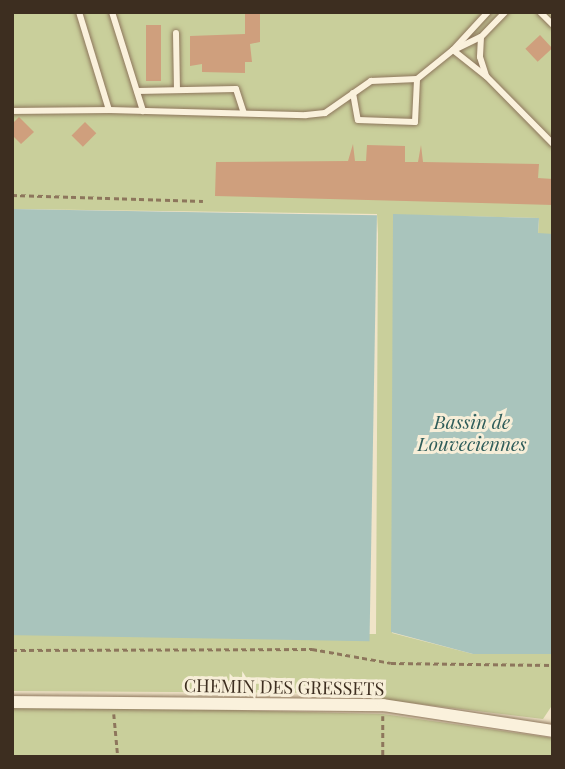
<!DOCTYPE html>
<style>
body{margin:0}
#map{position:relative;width:565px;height:769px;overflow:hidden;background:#f0e4c8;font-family:"Playfair Display",serif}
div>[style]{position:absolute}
.green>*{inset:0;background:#c9cf9b}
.water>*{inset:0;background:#a9c4bc;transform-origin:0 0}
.building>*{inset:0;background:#cf9f7d;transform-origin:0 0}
.path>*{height:2.5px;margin-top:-1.25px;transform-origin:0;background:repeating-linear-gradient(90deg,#8d765c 0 5px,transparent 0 8.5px)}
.roads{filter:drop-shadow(0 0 2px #8d765c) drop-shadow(0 0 2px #8d765c)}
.service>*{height:6px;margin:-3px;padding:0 3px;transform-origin:3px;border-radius:3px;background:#faf1dc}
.minor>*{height:12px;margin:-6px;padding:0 6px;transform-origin:6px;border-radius:6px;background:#faf1dc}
span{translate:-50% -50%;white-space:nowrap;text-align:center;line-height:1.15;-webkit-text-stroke:6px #f7eed8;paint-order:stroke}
.street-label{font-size:18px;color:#3d2e20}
.water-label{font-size:19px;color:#2f5d5a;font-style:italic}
.frame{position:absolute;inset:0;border:14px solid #3d2e20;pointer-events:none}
</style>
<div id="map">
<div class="green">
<div style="clip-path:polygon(12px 12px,553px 12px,553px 234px,538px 234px,539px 218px,404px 215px,392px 633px,473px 654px,553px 654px,553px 704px,543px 719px,328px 693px,12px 691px,12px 635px,376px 634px,378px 234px,377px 214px,12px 209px)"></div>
<div style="clip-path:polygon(31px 705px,383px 714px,553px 738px,553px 757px,12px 757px,12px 708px)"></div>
</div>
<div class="water">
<div style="left:12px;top:209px;width:365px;height:426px;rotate:1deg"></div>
<div style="clip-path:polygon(393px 214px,539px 218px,538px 233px,553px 234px,553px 654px,473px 654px,391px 632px)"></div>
</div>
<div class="building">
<div style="clip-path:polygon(245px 12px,260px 12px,260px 42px,250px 44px,252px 62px,245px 62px,245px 73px,202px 72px,202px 64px,190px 66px,190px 36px,245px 34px)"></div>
<div style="left:146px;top:25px;width:15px;height:56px"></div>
<div style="left:540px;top:35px;width:18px;height:20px;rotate:47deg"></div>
<div style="clip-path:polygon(19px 117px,34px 132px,21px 144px,12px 135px,12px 124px)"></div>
<div style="left:85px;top:122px;width:16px;height:19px;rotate:45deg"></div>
<div style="clip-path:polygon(353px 144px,355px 161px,366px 161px,367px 145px,405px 146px,405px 162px,418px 162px,421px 145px,423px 162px,539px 164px,538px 178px,553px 179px,553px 205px,215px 196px,216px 162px,348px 161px)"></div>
</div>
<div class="path">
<div style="left:12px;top:195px;width:191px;rotate:1.8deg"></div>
<div style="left:12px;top:650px;width:300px;rotate:-0.2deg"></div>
<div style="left:312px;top:649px;width:80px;rotate:10deg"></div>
<div style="left:391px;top:663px;width:162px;rotate:0.7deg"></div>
<div style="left:114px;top:714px;width:43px;rotate:84.7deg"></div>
<div style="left:383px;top:716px;width:41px;rotate:90deg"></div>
</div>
<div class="roads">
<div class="service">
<div style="left:79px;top:12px;width:102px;rotate:73deg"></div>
<div style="left:109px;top:110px;width:197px;rotate:1.5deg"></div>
<div style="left:306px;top:115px;width:19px;rotate:-6deg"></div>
<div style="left:325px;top:113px;width:56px;rotate:-34.8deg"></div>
<div style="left:371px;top:81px;width:46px;rotate:-2.5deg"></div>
<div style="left:417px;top:79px;width:46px;rotate:-38.9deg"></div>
<div style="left:453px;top:50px;width:52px;rotate:-47.4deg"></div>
<div style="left:112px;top:12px;width:104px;rotate:72.6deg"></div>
<div style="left:540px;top:12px;width:18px;rotate:45deg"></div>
<div style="left:176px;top:33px;width:57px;rotate:89deg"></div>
<div style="left:481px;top:37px;width:20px;rotate:93deg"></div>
<div style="left:480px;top:57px;width:19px;rotate:72deg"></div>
<div style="left:458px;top:48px;width:25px;rotate:-26deg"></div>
<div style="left:481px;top:37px;width:35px;rotate:-46deg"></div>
<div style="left:453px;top:50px;width:43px;rotate:38.5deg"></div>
<div style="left:487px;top:77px;width:94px;rotate:45.4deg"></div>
<div style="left:137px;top:91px;width:99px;rotate:-1.2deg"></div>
<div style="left:236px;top:89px;width:25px;rotate:72deg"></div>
<div style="left:353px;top:93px;width:27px;rotate:80deg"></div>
<div style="left:358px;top:120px;width:57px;rotate:2deg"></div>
<div style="left:415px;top:122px;width:43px;rotate:-87.3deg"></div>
<div style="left:12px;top:111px;width:97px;rotate:-0.6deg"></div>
</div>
<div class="minor">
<div style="left:12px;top:702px;width:371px;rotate:0.5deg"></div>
<div style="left:383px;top:705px;width:172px;rotate:8.7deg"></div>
</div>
</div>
<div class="street-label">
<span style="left:284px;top:687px;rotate:1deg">CHEMIN DES GRESSETS</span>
</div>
<div class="water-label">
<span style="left:472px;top:433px">Bassin de<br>Louveciennes</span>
</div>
<div class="frame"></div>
</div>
